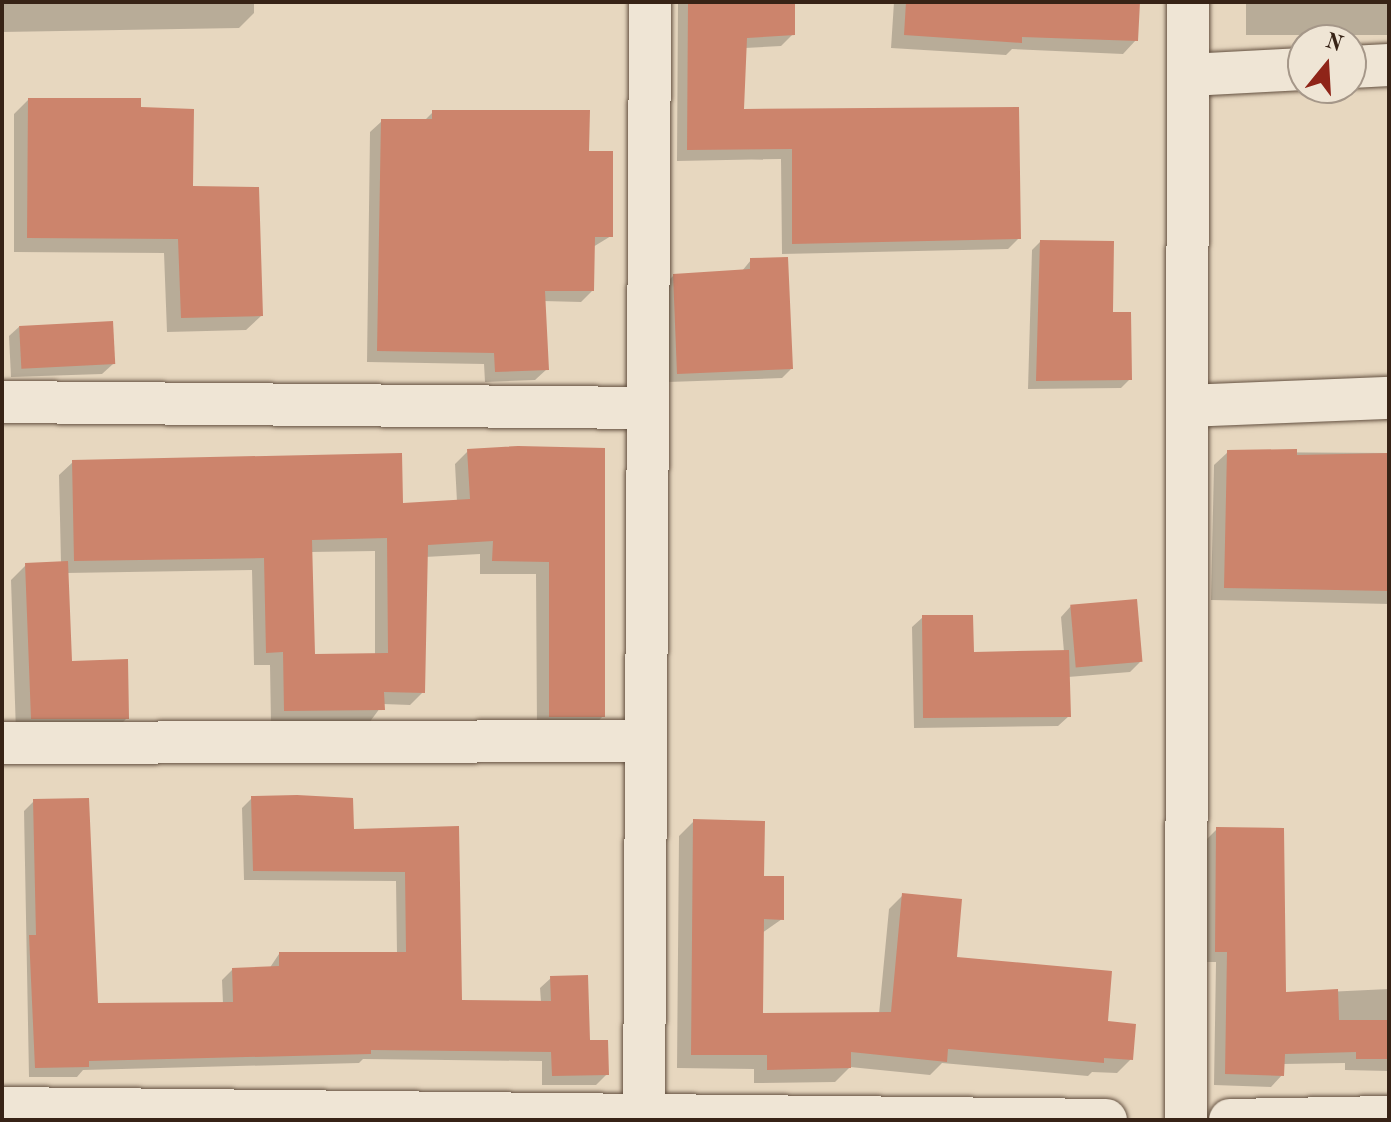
<!DOCTYPE html>
<style>
body{margin:0}
#map{position:relative;width:1391px;height:1122px;overflow:hidden;background:#e7d7bf;font-family:"Old Standard TT",serif}
div>[style]{position:absolute}
.shadow>*{inset:0;background:#0003;transform-origin:0 0}
.building>*{inset:0;background:#cc846c;transform-origin:0 0}
.roads{filter:drop-shadow(0 0 2px #635040) drop-shadow(0 0 2px #635040)}
.minor>*{height:42px;margin:-21px;padding:0 21px;transform-origin:21px;border-radius:21px;background:#efe5d5}
span{translate:-50% -50%;white-space:nowrap;text-align:center;line-height:1.15;-webkit-text-stroke:7px #efe5d5;paint-order:stroke}
.frame{position:absolute;inset:0;border:4px solid #372316;pointer-events:none}
.north{position:absolute;left:1287px;top:24px;width:80px;height:80px;box-sizing:border-box;background:#efe5d5;border:2px solid #a59789;border-radius:50%;rotate:18deg;font-size:22px;font-weight:700;line-height:32px;text-align:center;color:#372316}
.north::after{content:'';display:block;margin:auto;width:28px;height:36px;background:#8f2418;clip-path:polygon(50% 0,100% 100%,50% 72%,0 100%)}
</style>
<div id="map">
<div class="shadow">
<div style="clip-path:polygon(2px 2px,254px 2px,254px 13px,239px 28px,2px 32px)"></div>
<div style="clip-path:polygon(678px 2px,793px 2px,793px 34px,781px 46px,745px 48px,742px 111px,1019px 238px,1008px 249px,782px 254px,781px 159px,677px 161px)"></div>
<div style="clip-path:polygon(894px 2px,1138px 2px,1136px 40px,1123px 54px,1012px 49px,1006px 55px,891px 48px)"></div>
<div style="left:1246px;top:2px;width:143px;height:33px"></div>
<div style="clip-path:polygon(28px 100px,191px 188px,261px 316px,246px 330px,167px 332px,164px 253px,14px 252px,14px 114px)"></div>
<div style="clip-path:polygon(433px 112px,586px 153px,611px 236px,593px 247px,592px 291px,581px 302px,543px 301px,547px 369px,535px 380px,485px 382px,484px 364px,367px 362px,370px 132px,382px 121px,424px 121px)"></div>
<div style="clip-path:polygon(1040px 242px,1111px 314px,1130px 379px,1121px 388px,1028px 389px,1032px 250px)"></div>
<div style="clip-path:polygon(751px 260px,791px 369px,782px 378px,668px 382px,664px 285px,673px 276px,742px 271px)"></div>
<div style="clip-path:polygon(20px 326px,113px 364px,102px 374px,11px 377px,9px 336px)"></div>
<div style="clip-path:polygon(evenodd,603px 450px,603px 716px,590px 730px,537px 730px,536px 574px,480px 574px,480px 554px,425px 557px,423px 692px,410px 705px,383px 704px,369px 723px,271px 724px,270px 665px,254px 665px,252px 570px,66px 573px,70px 663px,127px 718px,112px 733px,16px 733px,11px 580px,26px 565px,61px 563px,59px 475px,73px 462px,401px 506px,457px 502px,455px 464px,468px 451px,603px 450px,375px 551px,375px 655px,313px 656px,311px 552px,375px 551px)"></div>
<div style="clip-path:polygon(1228px 452px,1389px 453px,1389px 604px,1211px 600px,1214px 465px)"></div>
<div style="clip-path:polygon(1071px 606px,1140px 662px,1130px 672px,1068px 677px,1069px 716px,1058px 726px,914px 728px,912px 627px,923px 617px,972px 654px,1064px 652px,1061px 617px)"></div>
<div style="clip-path:polygon(252px 798px,352px 831px,457px 828px,460px 1002px,541px 1002px,540px 988px,551px 978px,607px 1074px,596px 1085px,542px 1085px,542px 1061px,363px 1059px,359px 1063px,83px 1070px,77px 1077px,29px 1077px,24px 811px,34px 801px,96px 1005px,223px 1004px,222px 980px,232px 970px,269px 969px,279px 954px,397px 954px,396px 881px,244px 880px,242px 808px)"></div>
<div style="clip-path:polygon(694px 821px,762px 878px,782px 919px,762px 933px,761px 1015px,879px 1014px,889px 909px,903px 895px,955px 959px,1106px 1022px,1131px 1059px,1117px 1073px,1092px 1072px,1088px 1076px,942px 1063px,930px 1075px,850px 1067px,835px 1082px,754px 1083px,754px 1069px,677px 1068px,679px 836px)"></div>
<div style="clip-path:polygon(1217px 829px,1284px 994px,1389px 989px,1389px 1071px,1345px 1070px,1345px 1063px,1283px 1064px,1282px 1075px,1271px 1087px,1214px 1085px,1216px 962px,1204px 962px,1205px 841px)"></div>
</div>
<div class="building">
<div style="clip-path:polygon(688px 2px,795px 2px,795px 35px,747px 38px,744px 109px,1019px 107px,1021px 239px,792px 244px,792px 149px,687px 150px)"></div>
<div style="clip-path:polygon(906px 2px,1140px 2px,1138px 41px,1022px 37px,1022px 43px,904px 35px)"></div>
<div style="clip-path:polygon(28px 98px,141px 98px,141px 107px,194px 109px,193px 186px,259px 187px,263px 316px,181px 318px,178px 239px,27px 238px)"></div>
<div style="clip-path:polygon(432px 110px,590px 110px,589px 151px,613px 151px,613px 237px,595px 237px,594px 291px,545px 291px,549px 370px,495px 372px,494px 353px,377px 351px,381px 119px,432px 119px)"></div>
<div style="clip-path:polygon(1040px 240px,1114px 241px,1113px 312px,1131px 312px,1132px 380px,1036px 381px)"></div>
<div style="clip-path:polygon(788px 257px,793px 369px,677px 374px,673px 274px,750px 269px,750px 258px)"></div>
<div style="left:113px;top:321px;width:43px;height:94px;rotate:87deg"></div>
<div style="clip-path:polygon(evenodd,518px 446px,605px 448px,605px 717px,549px 717px,549px 562px,492px 561px,493px 541px,428px 545px,425px 693px,384px 692px,385px 710px,284px 711px,283px 652px,266px 653px,264px 558px,74px 561px,72px 460px,402px 453px,403px 503px,470px 499px,467px 449px,518px 446px,387px 538px,388px 653px,315px 654px,312px 540px,387px 538px)"></div>
<div style="clip-path:polygon(1297px 449px,1297px 455px,1389px 453px,1389px 591px,1224px 588px,1227px 450px)"></div>
<div style="clip-path:polygon(68px 561px,72px 661px,128px 659px,129px 719px,31px 719px,25px 563px)"></div>
<div style="left:1137px;top:599px;width:63px;height:67px;rotate:85deg"></div>
<div style="clip-path:polygon(922px 615px,973px 615px,974px 652px,1069px 650px,1071px 717px,923px 718px)"></div>
<div style="clip-path:polygon(297px 795px,353px 798px,354px 829px,459px 826px,462px 1000px,551px 1001px,550px 976px,588px 975px,590px 1040px,608px 1040px,609px 1075px,552px 1076px,551px 1052px,371px 1050px,371px 1054px,89px 1061px,89px 1067px,35px 1068px,29px 935px,36px 935px,33px 799px,89px 798px,98px 1003px,233px 1002px,232px 968px,279px 966px,279px 952px,406px 952px,405px 872px,253px 871px,251px 796px)"></div>
<div style="clip-path:polygon(693px 819px,765px 821px,764px 876px,784px 876px,784px 920px,764px 919px,763px 1013px,891px 1012px,902px 893px,962px 899px,957px 957px,1112px 971px,1108px 1021px,1136px 1024px,1133px 1060px,1104px 1058px,1104px 1063px,948px 1049px,947px 1062px,851px 1052px,851px 1068px,767px 1070px,767px 1055px,691px 1055px)"></div>
<div style="clip-path:polygon(1216px 827px,1284px 828px,1286px 992px,1338px 989px,1339px 1020px,1389px 1020px,1389px 1059px,1356px 1059px,1356px 1052px,1285px 1054px,1284px 1076px,1225px 1074px,1227px 952px,1215px 952px)"></div>
</div>
<div class="roads">
<div class="minor">
<div style="left:1351px;top:67px;width:38px;rotate:-3deg"></div>
<div style="left:1189px;top:75px;width:114px;rotate:-3deg"></div>
<div style="left:2px;top:402px;width:646px;rotate:0.53deg"></div>
<div style="left:1188px;top:406px;width:201px;rotate:-2.3deg"></div>
<div style="left:2px;top:743px;width:644px;rotate:-0.18deg"></div>
<div style="left:2px;top:1108px;width:1104px;rotate:0.62deg"></div>
<div style="left:644px;top:1120px;width:1118px;rotate:-89.69deg"></div>
<div style="left:1186px;top:1120px;width:1118px;rotate:-89.9deg"></div>
<div style="left:1230px;top:1120px;width:159px;rotate:-1.1deg"></div>
</div>
</div>
<div class="frame"></div>
<div class="north">N</div>
</div>
